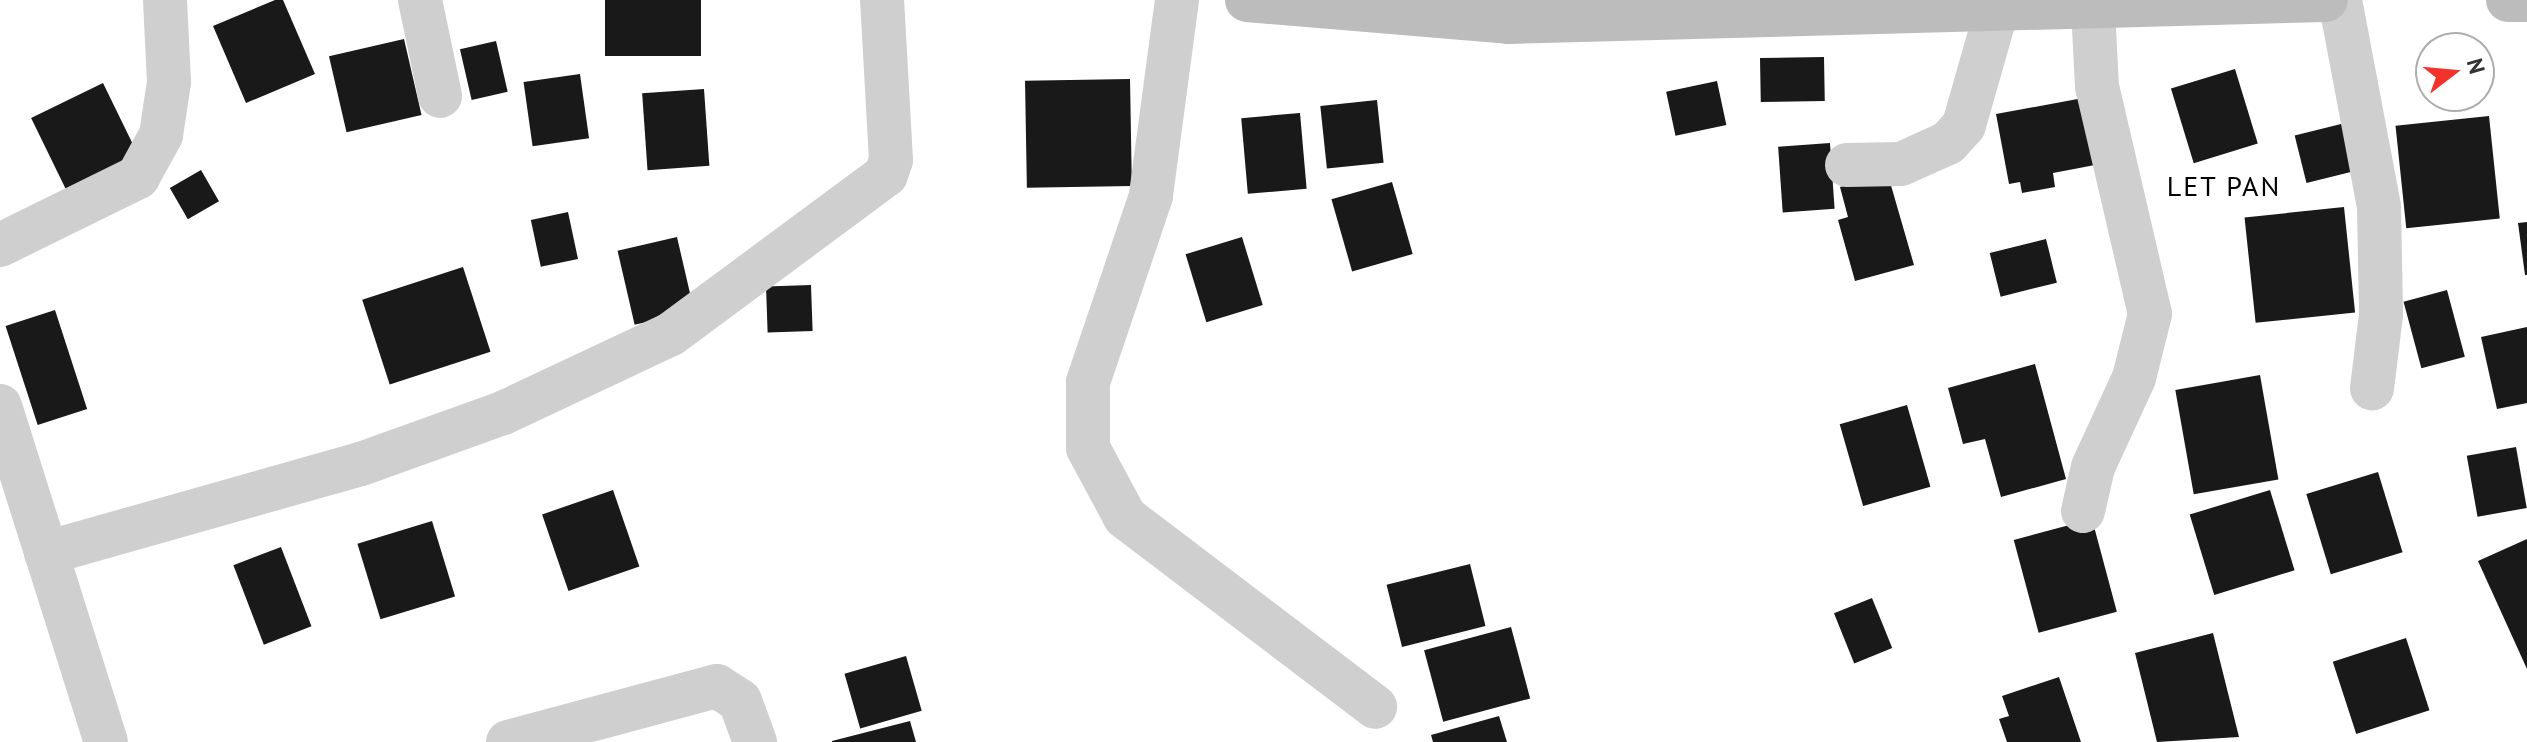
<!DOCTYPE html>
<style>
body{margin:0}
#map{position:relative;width:2527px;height:742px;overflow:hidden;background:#fff;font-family:"PT Sans",sans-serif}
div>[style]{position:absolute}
.building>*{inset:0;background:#191919;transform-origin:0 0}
.street>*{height:44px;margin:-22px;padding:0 22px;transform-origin:22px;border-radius:22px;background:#cfcfcf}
.secondary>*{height:44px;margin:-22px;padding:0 22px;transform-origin:22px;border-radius:22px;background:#bcbcbc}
span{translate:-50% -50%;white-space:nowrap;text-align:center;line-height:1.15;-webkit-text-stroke:8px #fff;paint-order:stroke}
.quarter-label{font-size:28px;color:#000;letter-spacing:2px}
.north{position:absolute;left:2415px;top:32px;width:80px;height:80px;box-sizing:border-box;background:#fff;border:2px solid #adadad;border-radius:50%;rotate:74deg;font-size:22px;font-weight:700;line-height:32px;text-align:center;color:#323232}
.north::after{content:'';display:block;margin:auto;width:28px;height:36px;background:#f1332c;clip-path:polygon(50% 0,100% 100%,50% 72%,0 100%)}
</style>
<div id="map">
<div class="building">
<div style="clip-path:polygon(275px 0,283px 0,315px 74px,246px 103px,213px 26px)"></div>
<div style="left:605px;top:0;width:96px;height:56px"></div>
<div style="left:404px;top:39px;width:78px;height:77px;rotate:77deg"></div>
<div style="left:496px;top:41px;width:52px;height:37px;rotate:77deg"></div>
<div style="left:1824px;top:57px;width:44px;height:64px;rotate:89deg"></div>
<div style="left:2235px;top:69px;width:78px;height:67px;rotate:73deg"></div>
<div style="left:580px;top:74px;width:65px;height:57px;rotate:82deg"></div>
<div style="left:1130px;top:79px;width:107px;height:105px;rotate:89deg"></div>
<div style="left:1717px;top:81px;width:45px;height:52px;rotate:78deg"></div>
<div style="left:103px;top:83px;width:81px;height:80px;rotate:64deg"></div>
<div style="left:704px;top:89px;width:77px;height:62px;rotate:86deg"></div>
<div style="clip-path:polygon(2083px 98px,2095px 165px,2053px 173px,2055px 187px,2022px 193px,2020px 182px,2009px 184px,1996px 114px)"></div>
<div style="left:1377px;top:100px;width:63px;height:57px;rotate:84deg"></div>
<div style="left:1300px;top:113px;width:76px;height:59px;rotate:85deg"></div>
<div style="left:2489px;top:116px;width:103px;height:94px;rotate:84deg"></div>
<div style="left:2349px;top:122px;width:49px;height:56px;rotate:76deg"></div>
<div style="left:1830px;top:143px;width:66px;height:52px;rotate:86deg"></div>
<div style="left:201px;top:170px;width:36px;height:36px;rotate:60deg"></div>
<div style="clip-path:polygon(1888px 175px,1914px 265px,1855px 281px,1838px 220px,1848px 217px,1840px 187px)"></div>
<div style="left:1392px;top:182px;width:75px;height:63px;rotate:74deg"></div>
<div style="left:2344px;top:207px;width:106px;height:100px;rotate:84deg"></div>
<div style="left:568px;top:212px;width:48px;height:38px;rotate:78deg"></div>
<div style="clip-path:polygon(2527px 222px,2527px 275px,2525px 275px,2518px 223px)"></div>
<div style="left:677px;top:237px;width:76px;height:61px;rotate:77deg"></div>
<div style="left:1242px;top:237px;width:71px;height:59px;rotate:73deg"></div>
<div style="left:2046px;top:239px;width:45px;height:58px;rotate:76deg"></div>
<div style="left:463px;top:267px;width:89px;height:106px;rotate:72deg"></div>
<div style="left:811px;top:285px;width:46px;height:45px;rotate:88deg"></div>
<div style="left:2447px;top:290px;width:69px;height:45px;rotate:75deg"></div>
<div style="left:55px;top:310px;width:104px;height:52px;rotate:72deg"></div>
<div style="clip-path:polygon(2527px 327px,2527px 403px,2497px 409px,2481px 337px)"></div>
<div style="clip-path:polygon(2035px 364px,2066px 479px,2001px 497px,1985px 439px,1963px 444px,1948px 388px)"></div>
<div style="left:2260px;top:375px;width:106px;height:86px;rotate:80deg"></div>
<div style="left:1907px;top:405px;width:85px;height:70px;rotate:74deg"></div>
<div style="left:2516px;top:447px;width:62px;height:50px;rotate:80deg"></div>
<div style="left:2378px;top:472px;width:84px;height:75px;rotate:73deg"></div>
<div style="left:613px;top:490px;width:81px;height:75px;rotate:71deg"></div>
<div style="left:2270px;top:490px;width:84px;height:84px;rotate:73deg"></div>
<div style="left:2092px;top:519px;width:96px;height:81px;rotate:75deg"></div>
<div style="left:432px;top:521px;width:79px;height:78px;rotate:73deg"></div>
<div style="clip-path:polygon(2527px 539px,2527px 669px,2478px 561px)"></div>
<div style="left:281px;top:547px;width:85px;height:51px;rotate:69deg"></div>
<div style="left:1470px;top:564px;width:64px;height:86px;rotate:76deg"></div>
<div style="left:1872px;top:598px;width:54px;height:41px;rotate:68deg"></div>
<div style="left:1511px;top:627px;width:74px;height:90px;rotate:75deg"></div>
<div style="clip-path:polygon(2213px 633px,2239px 737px,2157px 742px,2135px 653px)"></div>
<div style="left:2406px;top:638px;width:76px;height:77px;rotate:72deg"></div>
<div style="left:906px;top:656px;width:57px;height:64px;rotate:74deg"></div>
<div style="clip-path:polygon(2059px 677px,2081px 742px,2007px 742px,1999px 719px,2009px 716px,2002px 696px)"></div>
<div style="clip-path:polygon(1499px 716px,1507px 742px,1433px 742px,1431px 735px)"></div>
<div style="clip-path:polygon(910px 721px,916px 742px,832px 742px,832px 741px)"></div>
</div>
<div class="street">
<div style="left:420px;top:0;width:98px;rotate:78.2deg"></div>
<div style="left:1177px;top:0;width:198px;rotate:97.6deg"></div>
<div style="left:1151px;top:196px;width:196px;rotate:108.7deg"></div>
<div style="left:1088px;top:382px;width:66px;rotate:90deg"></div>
<div style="left:1088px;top:448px;width:78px;rotate:61.8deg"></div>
<div style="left:1125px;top:517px;width:314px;rotate:37.2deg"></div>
<div style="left:2340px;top:0;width:211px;rotate:79.3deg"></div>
<div style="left:2379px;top:207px;width:108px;rotate:88.9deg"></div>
<div style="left:2381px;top:315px;width:74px;rotate:97deg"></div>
<div style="left:1847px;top:165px;width:54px;rotate:-1.1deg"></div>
<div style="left:1901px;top:164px;width:51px;rotate:-24.1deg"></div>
<div style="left:1948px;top:143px;width:24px;rotate:-48deg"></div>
<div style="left:1964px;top:125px;width:121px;rotate:-74.1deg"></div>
<div style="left:0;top:245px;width:154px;rotate:-26.2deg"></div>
<div style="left:138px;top:177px;width:48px;rotate:-61.3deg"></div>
<div style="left:161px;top:135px;width:54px;rotate:-81.4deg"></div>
<div style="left:169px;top:82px;width:82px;rotate:-92.8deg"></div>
<div style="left:0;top:406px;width:352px;rotate:72.5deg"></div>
<div style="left:2083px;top:511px;width:45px;rotate:-77.2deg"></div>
<div style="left:2093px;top:467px;width:98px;rotate:-65.3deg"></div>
<div style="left:2134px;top:378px;width:66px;rotate:-76deg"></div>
<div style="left:2150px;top:314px;width:233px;rotate:-103.1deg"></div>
<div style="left:2097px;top:87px;width:80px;rotate:-92.9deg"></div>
<div style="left:46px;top:553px;width:327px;rotate:-15.8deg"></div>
<div style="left:361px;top:464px;width:151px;rotate:-19.8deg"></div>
<div style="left:503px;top:413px;width:186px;rotate:-25.2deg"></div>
<div style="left:671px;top:334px;width:267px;rotate:-36.5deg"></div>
<div style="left:886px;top:175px;width:16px;rotate:-72deg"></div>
<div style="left:891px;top:160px;width:160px;rotate:-93.2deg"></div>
<div style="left:508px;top:742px;width:216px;rotate:-15deg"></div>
<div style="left:717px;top:686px;width:27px;rotate:33deg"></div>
<div style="left:740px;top:701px;width:44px;rotate:69.9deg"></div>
</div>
<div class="secondary">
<div style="left:1247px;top:0;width:262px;rotate:4.8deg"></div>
<div style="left:1508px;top:22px;width:818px;rotate:-1.54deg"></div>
<div style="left:2508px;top:0;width:19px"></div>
</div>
<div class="quarter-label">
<span style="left:2224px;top:186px">LET PAN</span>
</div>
<div class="north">N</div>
</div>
